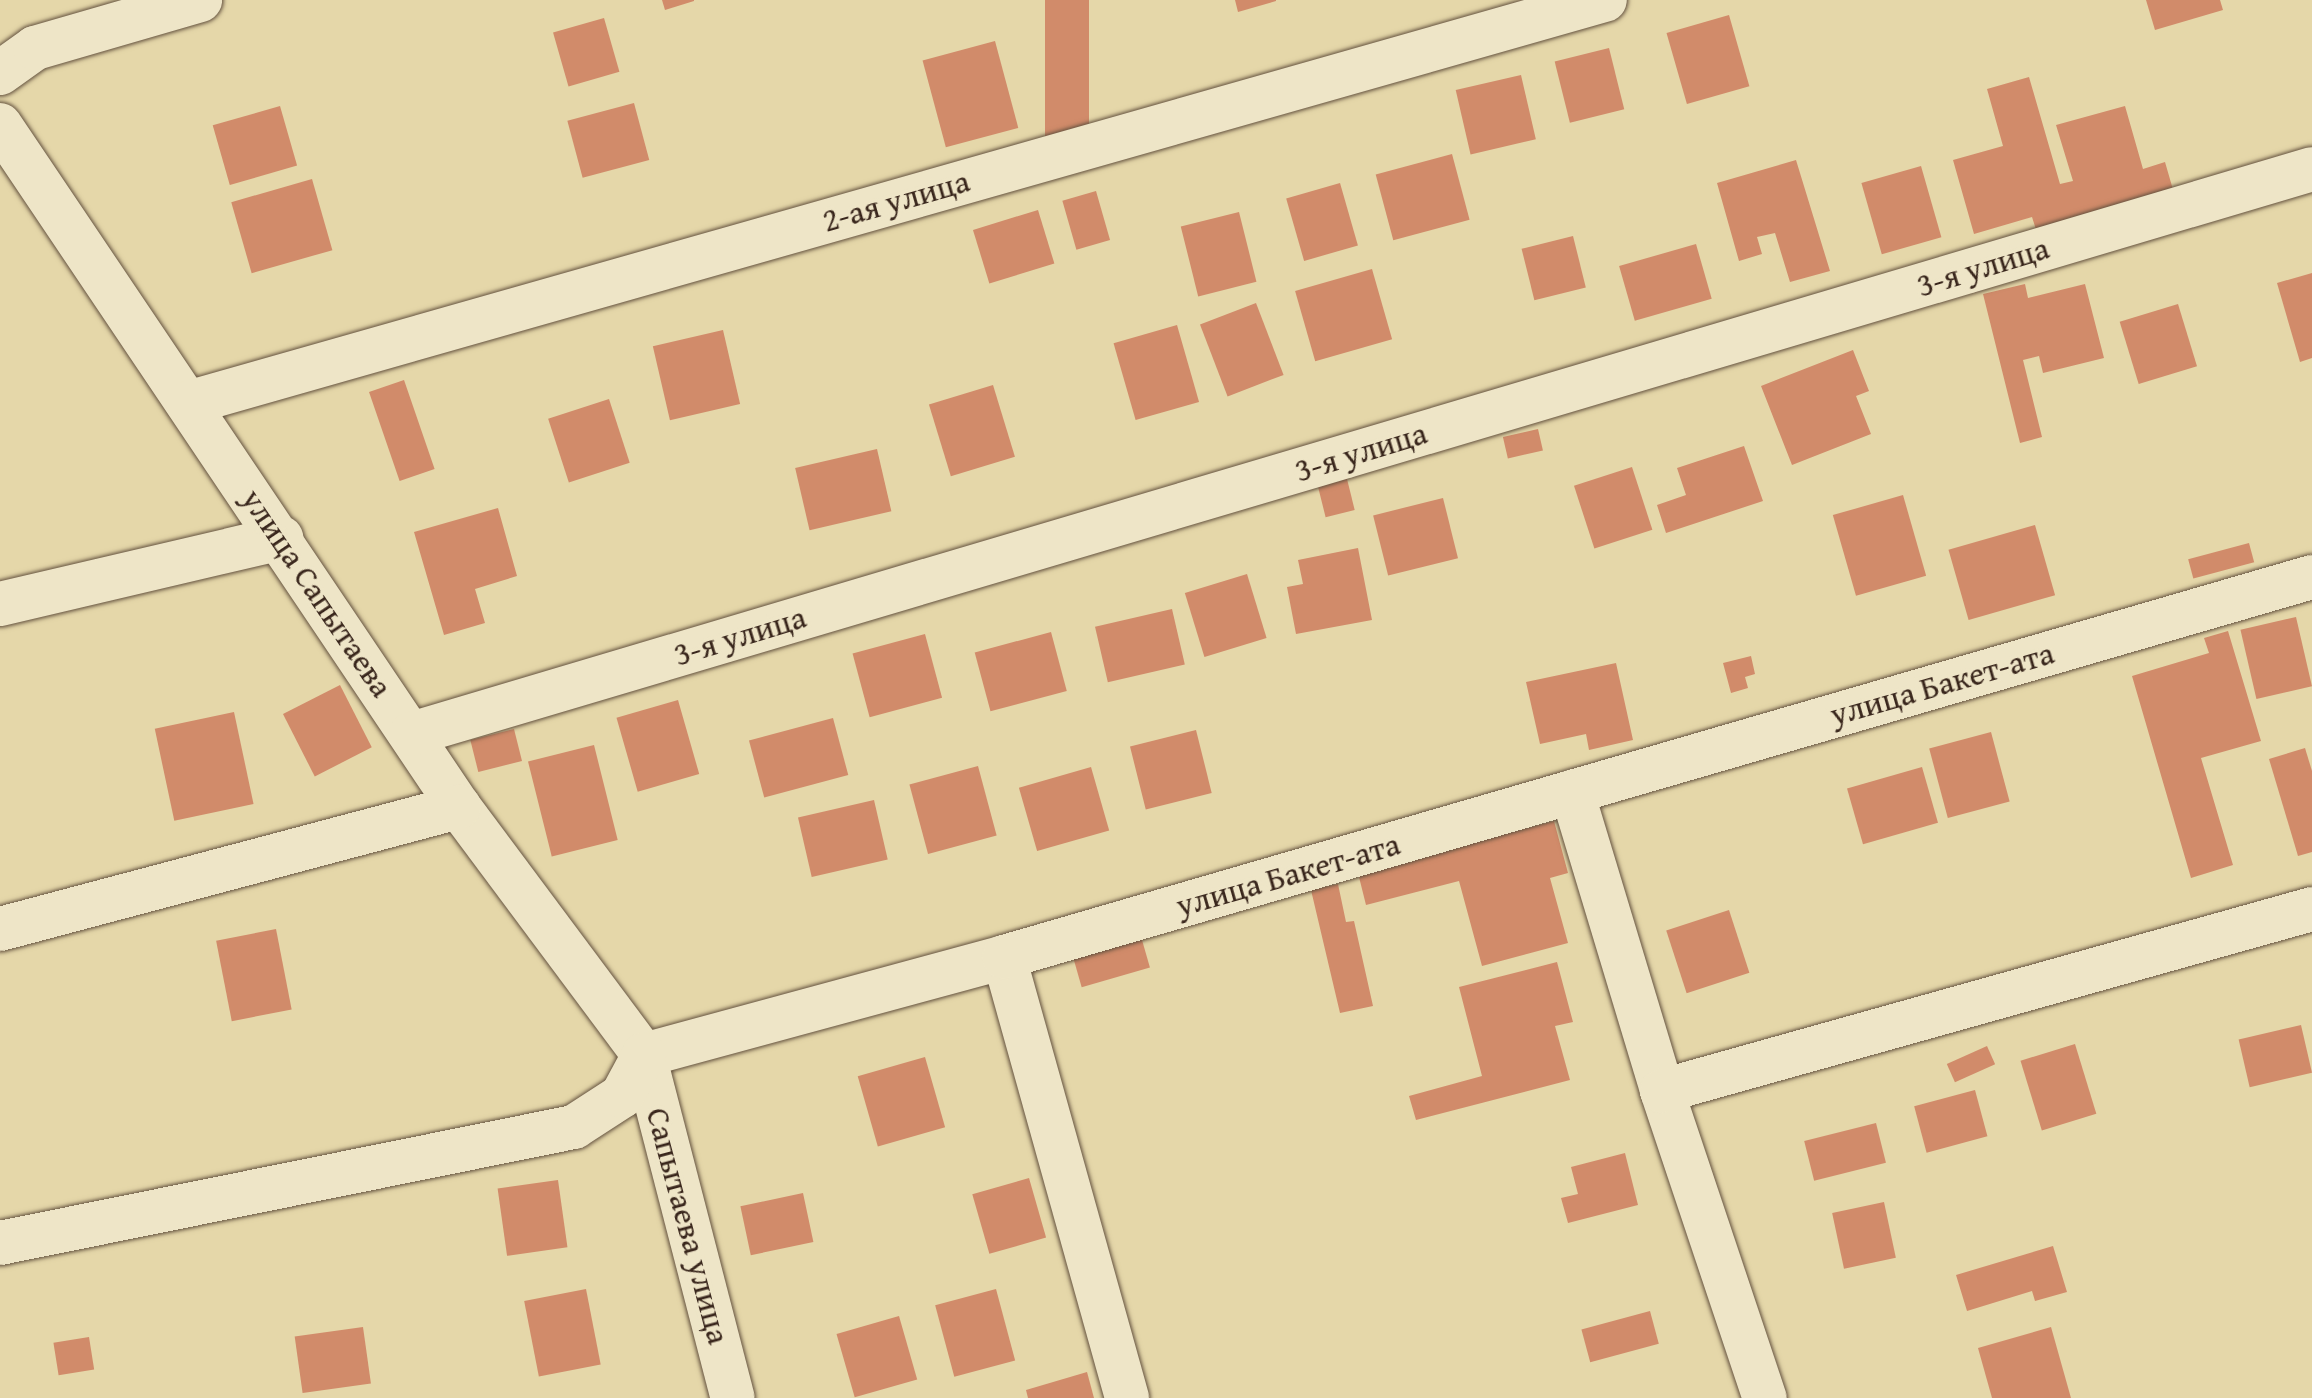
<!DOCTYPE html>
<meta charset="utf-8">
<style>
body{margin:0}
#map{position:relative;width:2312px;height:1398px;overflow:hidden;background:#e5d7a9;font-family:"Gentium Book Plus",serif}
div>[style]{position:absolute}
.building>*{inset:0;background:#d18b6a;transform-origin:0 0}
.roads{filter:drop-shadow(0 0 2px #64523f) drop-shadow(0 0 2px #64523f)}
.minor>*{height:44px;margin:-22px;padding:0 22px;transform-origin:22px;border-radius:22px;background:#eee5c7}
span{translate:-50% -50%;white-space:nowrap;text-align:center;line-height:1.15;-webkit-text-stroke:7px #eee5c7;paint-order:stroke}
.street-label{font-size:32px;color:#39261c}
</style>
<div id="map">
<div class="building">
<div style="clip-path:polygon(662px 0,694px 0,694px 1px,665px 10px)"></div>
<div style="left:1045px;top:0;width:44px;height:137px"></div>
<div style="clip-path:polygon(1235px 0,1276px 0,1276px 1px,1238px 12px)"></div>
<div style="clip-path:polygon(2146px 0,2220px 0,2223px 10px,2155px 30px)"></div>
<div style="left:1729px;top:15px;width:74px;height:65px;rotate:74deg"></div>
<div style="left:604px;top:18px;width:56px;height:53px;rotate:74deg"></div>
<div style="left:995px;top:41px;width:90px;height:75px;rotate:75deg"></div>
<div style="left:1609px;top:48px;width:63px;height:56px;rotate:76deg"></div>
<div style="left:1521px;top:75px;width:66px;height:67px;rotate:77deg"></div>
<div style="clip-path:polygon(2029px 77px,2060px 184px,2073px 181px,2056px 125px,2125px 106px,2143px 169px,2165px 162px,2176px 200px,2039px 239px,2032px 217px,1974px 234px,1953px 160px,2003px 146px,1987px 89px)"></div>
<div style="left:634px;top:103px;width:59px;height:69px;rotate:75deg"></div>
<div style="left:280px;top:106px;width:62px;height:70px;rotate:74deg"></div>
<div style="left:1452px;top:154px;width:68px;height:79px;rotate:75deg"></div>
<div style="clip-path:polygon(1796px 160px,1830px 271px,1790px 282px,1775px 233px,1757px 237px,1762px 254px,1739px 261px,1717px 183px)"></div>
<div style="left:1921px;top:166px;width:74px;height:62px;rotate:74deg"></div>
<div style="left:312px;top:179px;width:74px;height:84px;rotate:74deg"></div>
<div style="left:1340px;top:183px;width:65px;height:56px;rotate:74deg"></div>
<div style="left:1096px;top:191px;width:51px;height:35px;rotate:74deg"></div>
<div style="left:1038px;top:210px;width:56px;height:68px;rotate:73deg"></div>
<div style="left:1239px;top:212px;width:72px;height:60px;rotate:76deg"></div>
<div style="left:1573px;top:236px;width:53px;height:53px;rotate:76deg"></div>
<div style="left:1696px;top:244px;width:57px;height:80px;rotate:74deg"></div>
<div style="left:1372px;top:269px;width:73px;height:80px;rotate:74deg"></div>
<div style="clip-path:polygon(2312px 273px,2312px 358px,2300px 362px,2277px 283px)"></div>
<div style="clip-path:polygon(2025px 284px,2028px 298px,2085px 284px,2104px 358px,2043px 373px,2039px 356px,2023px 360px,2042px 437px,2020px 443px,1983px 294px)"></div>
<div style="left:1256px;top:303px;width:77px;height:60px;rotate:69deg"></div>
<div style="left:2178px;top:304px;width:65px;height:61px;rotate:73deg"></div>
<div style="left:1177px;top:325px;width:80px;height:66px;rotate:74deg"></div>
<div style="left:723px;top:330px;width:76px;height:72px;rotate:77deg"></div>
<div style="clip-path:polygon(1853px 350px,1869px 391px,1856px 396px,1871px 434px,1792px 465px,1761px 386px)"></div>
<div style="left:404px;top:380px;width:94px;height:37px;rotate:71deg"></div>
<div style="left:993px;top:385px;width:75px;height:67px;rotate:73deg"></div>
<div style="left:609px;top:399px;width:67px;height:64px;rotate:72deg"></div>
<div style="left:1538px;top:429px;width:22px;height:36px;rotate:77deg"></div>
<div style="clip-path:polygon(1744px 446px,1763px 501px,1666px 533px,1657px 505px,1686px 495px,1677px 468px)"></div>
<div style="left:877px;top:449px;width:64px;height:84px;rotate:77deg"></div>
<div style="left:1632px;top:467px;width:66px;height:61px;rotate:72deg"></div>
<div style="left:1346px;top:475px;width:36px;height:30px;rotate:76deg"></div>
<div style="left:1903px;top:495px;width:84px;height:73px;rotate:74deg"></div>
<div style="left:1443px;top:498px;width:62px;height:72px;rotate:76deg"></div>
<div style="clip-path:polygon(498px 508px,517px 576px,475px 589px,485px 623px,444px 635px,414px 532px)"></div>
<div style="left:2035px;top:525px;width:73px;height:90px;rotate:74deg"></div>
<div style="left:2249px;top:543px;width:20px;height:63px;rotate:75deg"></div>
<div style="clip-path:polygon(1358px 548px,1372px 620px,1296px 634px,1287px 587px,1303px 584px,1298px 560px)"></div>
<div style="left:1247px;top:574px;width:67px;height:65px;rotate:73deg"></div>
<div style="left:1172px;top:609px;width:57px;height:79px;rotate:77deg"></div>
<div style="left:2296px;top:617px;width:71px;height:57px;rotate:77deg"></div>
<div style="clip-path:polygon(2228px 631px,2261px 741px,2201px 758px,2233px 865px,2191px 878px,2132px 676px,2209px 653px,2204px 638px)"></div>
<div style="left:1051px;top:632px;width:61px;height:79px;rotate:75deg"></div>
<div style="left:925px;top:634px;width:66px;height:75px;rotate:75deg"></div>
<div style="clip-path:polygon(1751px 656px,1755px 674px,1745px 677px,1748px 688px,1731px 693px,1723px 663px)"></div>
<div style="clip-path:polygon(1616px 663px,1633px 740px,1589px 750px,1586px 734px,1540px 744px,1526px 682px)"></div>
<div style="left:340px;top:685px;width:70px;height:64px;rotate:63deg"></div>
<div style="left:678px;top:700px;width:77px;height:64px;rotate:74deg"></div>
<div style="left:234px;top:712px;width:94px;height:81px;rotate:78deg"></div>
<div style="left:833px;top:718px;width:59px;height:87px;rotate:75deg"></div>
<div style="left:514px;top:729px;width:33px;height:45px;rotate:76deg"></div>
<div style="left:1196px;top:730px;width:65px;height:68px;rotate:76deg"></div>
<div style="left:1991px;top:732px;width:72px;height:64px;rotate:75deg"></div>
<div style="left:594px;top:745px;width:98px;height:68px;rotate:76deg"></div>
<div style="clip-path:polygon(2305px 748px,2312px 771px,2312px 852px,2298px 856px,2269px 759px)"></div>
<div style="left:978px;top:766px;width:72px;height:71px;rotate:75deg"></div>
<div style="left:1091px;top:767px;width:66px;height:75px;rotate:74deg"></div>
<div style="left:1922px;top:767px;width:58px;height:78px;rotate:74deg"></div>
<div style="left:874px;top:800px;width:61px;height:78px;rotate:77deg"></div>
<div style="clip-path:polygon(1554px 821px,1568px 873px,1550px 878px,1568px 943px,1482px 966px,1459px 881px,1366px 905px,1358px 873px)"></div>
<div style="clip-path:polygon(1338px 884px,1346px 922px,1354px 921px,1373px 1006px,1340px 1013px,1311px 890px)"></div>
<div style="left:1729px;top:910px;width:66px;height:66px;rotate:72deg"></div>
<div style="left:276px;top:929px;width:82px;height:61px;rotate:79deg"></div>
<div style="left:1140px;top:933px;width:36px;height:71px;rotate:74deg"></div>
<div style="clip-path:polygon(1557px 962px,1573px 1022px,1555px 1026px,1570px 1080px,1416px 1120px,1409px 1096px,1482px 1076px,1459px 987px)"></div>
<div style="left:2301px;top:1025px;width:49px;height:64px;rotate:77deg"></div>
<div style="left:2075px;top:1044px;width:73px;height:57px;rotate:73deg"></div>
<div style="left:1987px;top:1046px;width:20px;height:44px;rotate:66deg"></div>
<div style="left:925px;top:1057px;width:73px;height:70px;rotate:74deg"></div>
<div style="left:1975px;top:1090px;width:48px;height:63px;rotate:75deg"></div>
<div style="left:1876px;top:1123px;width:41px;height:74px;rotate:76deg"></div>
<div style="clip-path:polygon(1625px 1153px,1638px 1205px,1568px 1223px,1561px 1198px,1578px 1194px,1571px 1167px)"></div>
<div style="left:1029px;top:1178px;width:62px;height:59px;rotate:74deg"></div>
<div style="left:558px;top:1180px;width:68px;height:61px;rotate:82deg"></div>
<div style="left:803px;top:1193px;width:50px;height:64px;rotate:78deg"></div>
<div style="left:1884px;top:1202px;width:57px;height:53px;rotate:78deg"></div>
<div style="clip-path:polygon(2053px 1246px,2067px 1292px,2035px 1301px,2032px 1291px,1967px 1311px,1956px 1275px)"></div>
<div style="left:586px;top:1289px;width:77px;height:63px;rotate:79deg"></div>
<div style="left:996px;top:1289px;width:74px;height:63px;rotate:75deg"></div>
<div style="left:1650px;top:1311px;width:34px;height:71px;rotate:75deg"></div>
<div style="left:899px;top:1316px;width:66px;height:65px;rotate:74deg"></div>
<div style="left:363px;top:1327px;width:57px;height:69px;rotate:82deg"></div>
<div style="clip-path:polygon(2051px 1327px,2071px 1398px,1992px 1398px,1978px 1348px)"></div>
<div style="left:89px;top:1337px;width:33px;height:36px;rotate:81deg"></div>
<div style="clip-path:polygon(1087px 1372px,1094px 1398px,1028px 1398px,1026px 1390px)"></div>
</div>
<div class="roads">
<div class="minor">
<div style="left:0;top:73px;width:43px;rotate:-35.5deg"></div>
<div style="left:35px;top:48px;width:172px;rotate:-16.2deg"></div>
<div style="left:0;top:125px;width:822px;rotate:56.06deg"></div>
<div style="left:459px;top:807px;width:309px;rotate:53.3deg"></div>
<div style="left:644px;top:1055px;width:354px;rotate:75.5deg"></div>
<div style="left:188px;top:403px;width:1473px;rotate:-15.88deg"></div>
<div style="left:0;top:604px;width:289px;rotate:-13.2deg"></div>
<div style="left:411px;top:734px;width:1983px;rotate:-16.55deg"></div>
<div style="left:1572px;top:792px;width:312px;rotate:73.2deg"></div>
<div style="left:1662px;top:1091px;width:324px;rotate:71.5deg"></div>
<div style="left:0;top:929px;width:475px;rotate:-14.9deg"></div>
<div style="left:1004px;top:957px;width:458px;rotate:74.4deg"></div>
<div style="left:644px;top:1055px;width:373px;rotate:-15.2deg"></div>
<div style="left:1004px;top:957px;width:1362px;rotate:-16.2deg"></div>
<div style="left:1662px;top:1091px;width:675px;rotate:-15.64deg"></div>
<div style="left:0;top:1243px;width:586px;rotate:-11.43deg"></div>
<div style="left:574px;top:1127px;width:57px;rotate:-32.9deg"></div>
<div style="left:622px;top:1096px;width:47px;rotate:-61.8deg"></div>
</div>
</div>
<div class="street-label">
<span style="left:896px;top:201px;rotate:-16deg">2-ая улица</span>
<span style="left:1983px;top:267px;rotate:-17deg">3-я улица</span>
<span style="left:1361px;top:452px;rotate:-17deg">3-я улица</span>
<span style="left:317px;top:593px;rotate:56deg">улица Сапытаева</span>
<span style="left:740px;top:636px;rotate:-17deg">3-я улица</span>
<span style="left:1942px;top:684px;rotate:-16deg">улица Бакет-ата</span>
<span style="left:1288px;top:875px;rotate:-16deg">улица Бакет-ата</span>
<span style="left:688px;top:1226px;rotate:75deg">Сапытаева улица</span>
</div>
</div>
